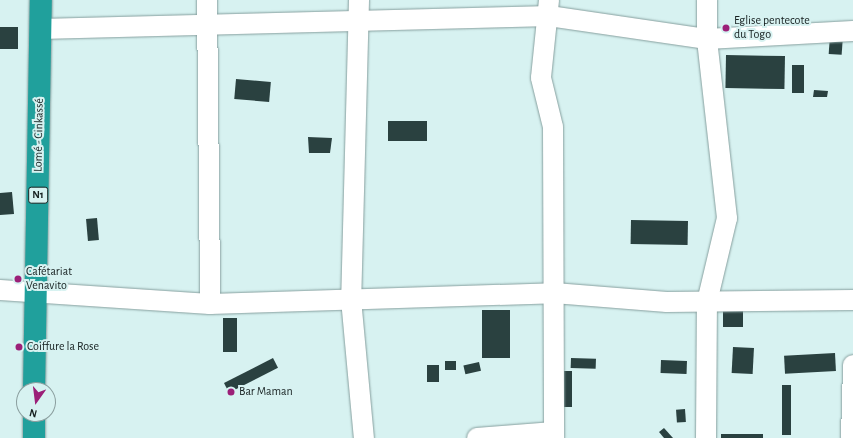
<!DOCTYPE html>
<meta charset="utf-8">
<style>
body{margin:0}
#map{position:relative;width:853px;height:438px;overflow:hidden;background:#d7f2f1;font-family:"Alegreya Sans",sans-serif}
div>[style]{position:absolute}
.building>*{inset:0;background:#2a4140;transform-origin:0 0}
.roads{filter:drop-shadow(0 0 1px #869f9e) drop-shadow(0 0 1px #869f9e)}
.minor>*{height:20px;margin:-10px;padding:0 10px;transform-origin:10px;border-radius:10px;background:#fff}
.highway>*{height:22px;margin:-11px;padding:0 11px;transform-origin:11px;border-radius:11px;background:#20a09c}
.dots>*{width:11px;height:11px;translate:-50% -50%;box-sizing:border-box;border:2px solid #d7f2f1;border-radius:50%}
span{translate:-50% -50%;white-space:nowrap;text-align:center;line-height:1.15;-webkit-text-stroke:4px #d7f2f1;paint-order:stroke}
.shield-label span{padding:1px 3px;background:#d7f2f1;border:1px solid;border-radius:3px;-webkit-text-stroke-width:0}
.shield-label{font-size:11px;color:#172121;font-weight:700}
.poi-label{font-size:12px;color:#172121}
.left{translate:0 -50%;text-align:left}
.street-label{font-size:12px;color:#172121}
.north{position:absolute;left:16px;top:382px;width:40px;height:40px;box-sizing:border-box;background:#d7f2f1;border:1px solid #8a9e9e;border-radius:50%;rotate:194deg;font-size:11px;font-weight:700;line-height:16px;text-align:center;color:#172121}
.north::after{content:'';display:block;margin:auto;width:14px;height:18px;background:#9b2078;clip-path:polygon(50% 0,100% 100%,50% 72%,0 100%)}
</style>
<div id="map">
<div class="building">
<div style="left:0;top:27px;width:18px;height:22px"></div>
<div style="left:830px;top:35px;width:13px;height:19px;rotate:4deg"></div>
<div style="left:726px;top:55px;width:59px;height:33px;rotate:1deg"></div>
<div style="left:792px;top:65px;width:12px;height:28px"></div>
<div style="left:236px;top:79px;width:35px;height:20px;rotate:5deg"></div>
<div style="clip-path:polygon(814px 90px,828px 91px,827px 97px,813px 97px)"></div>
<div style="left:388px;top:121px;width:39px;height:20px"></div>
<div style="clip-path:polygon(308px 137px,332px 138px,330px 153px,309px 153px)"></div>
<div style="clip-path:polygon(12px 192px,14px 214px,0 215px,0 193px)"></div>
<div style="left:97px;top:218px;width:22px;height:11px;rotate:85deg"></div>
<div style="left:631px;top:220px;width:57px;height:24px;rotate:1deg"></div>
<div style="left:482px;top:310px;width:28px;height:48px"></div>
<div style="left:723px;top:310px;width:20px;height:17px"></div>
<div style="left:237px;top:318px;width:34px;height:14px;rotate:90deg"></div>
<div style="left:733px;top:347px;width:21px;height:26px;rotate:3deg"></div>
<div style="left:835px;top:353px;width:18px;height:51px;rotate:87deg"></div>
<div style="left:273px;top:358px;width:11px;height:55px;rotate:63deg"></div>
<div style="left:571px;top:358px;width:25px;height:10px;rotate:2deg"></div>
<div style="left:661px;top:360px;width:26px;height:13px;rotate:2deg"></div>
<div style="left:445px;top:361px;width:11px;height:9px"></div>
<div style="left:479px;top:362px;width:9px;height:16px;rotate:77deg"></div>
<div style="left:427px;top:365px;width:12px;height:17px"></div>
<div style="left:564px;top:371px;width:8px;height:36px"></div>
<div style="left:782px;top:385px;width:9px;height:50px"></div>
<div style="left:685px;top:409px;width:13px;height:9px;rotate:86deg"></div>
<div style="clip-path:polygon(664px 428px,673px 438px,664px 438px,659px 432px)"></div>
<div style="left:721px;top:434px;width:42px;height:4px"></div>
</div>
<div class="roads">
<div class="minor">
<div style="left:207px;top:0;width:304px;rotate:89.4deg"></div>
<div style="left:359px;top:0;width:299px;rotate:91.5deg"></div>
<div style="left:351px;top:299px;width:140px;rotate:84.7deg"></div>
<div style="left:549px;top:0;width:78px;rotate:95.9deg"></div>
<div style="left:541px;top:78px;width:50px;rotate:76.2deg"></div>
<div style="left:553px;top:127px;width:311px;rotate:89.8deg"></div>
<div style="left:40px;top:29px;width:509px;rotate:-1.46deg"></div>
<div style="left:549px;top:16px;width:160px;rotate:8.3deg"></div>
<div style="left:707px;top:39px;width:146px;rotate:-3.1deg"></div>
<div style="left:0;top:290px;width:210px;rotate:3.8deg"></div>
<div style="left:210px;top:304px;width:344px;rotate:-1.8deg"></div>
<div style="left:554px;top:293px;width:113px;rotate:4.6deg"></div>
<div style="left:667px;top:302px;width:186px;rotate:-0.6deg"></div>
<div style="left:477px;top:438px;width:77px;rotate:-4.5deg"></div>
<div style="left:706px;top:438px;width:136px;rotate:-89.6deg"></div>
<div style="left:707px;top:302px;width:86px;rotate:-76.6deg"></div>
<div style="left:727px;top:218px;width:180px;rotate:-96.4deg"></div>
<div style="left:707px;top:39px;width:39px;rotate:-90deg"></div>
<div style="left:851px;top:438px;width:73px;rotate:-88.4deg"></div>
</div>
<div class="highway">
<div style="left:34px;top:390px;width:390px;rotate:-89deg"></div>
<div style="left:34px;top:438px;width:24px;rotate:-90deg"></div>
</div>
</div>
<div class="dots">
<div style="left:726px;top:28px;background:#9b2078"></div>
<div style="left:18px;top:279px;background:#9b2078"></div>
<div style="left:19px;top:347px;background:#9b2078"></div>
<div style="left:231px;top:392px;background:#9b2078"></div>
</div>
<div class="shield-label">
<span style="left:38px;top:195px">N1</span>
</div>
<div class="poi-label">
<span class="left" style="left:734px;top:28px">Eglise pentecote<br>du Togo</span>
<span class="left" style="left:26px;top:279px">Cafétariat<br>Venavito</span>
<span class="left" style="left:27px;top:347px">Coiffure la Rose</span>
<span class="left" style="left:239px;top:392px">Bar Maman</span>
</div>
<div class="street-label">
<span style="left:39px;top:135px;rotate:-89deg">Lomé - Cinkassé</span>
</div>
<div class="north">N</div>
</div>
